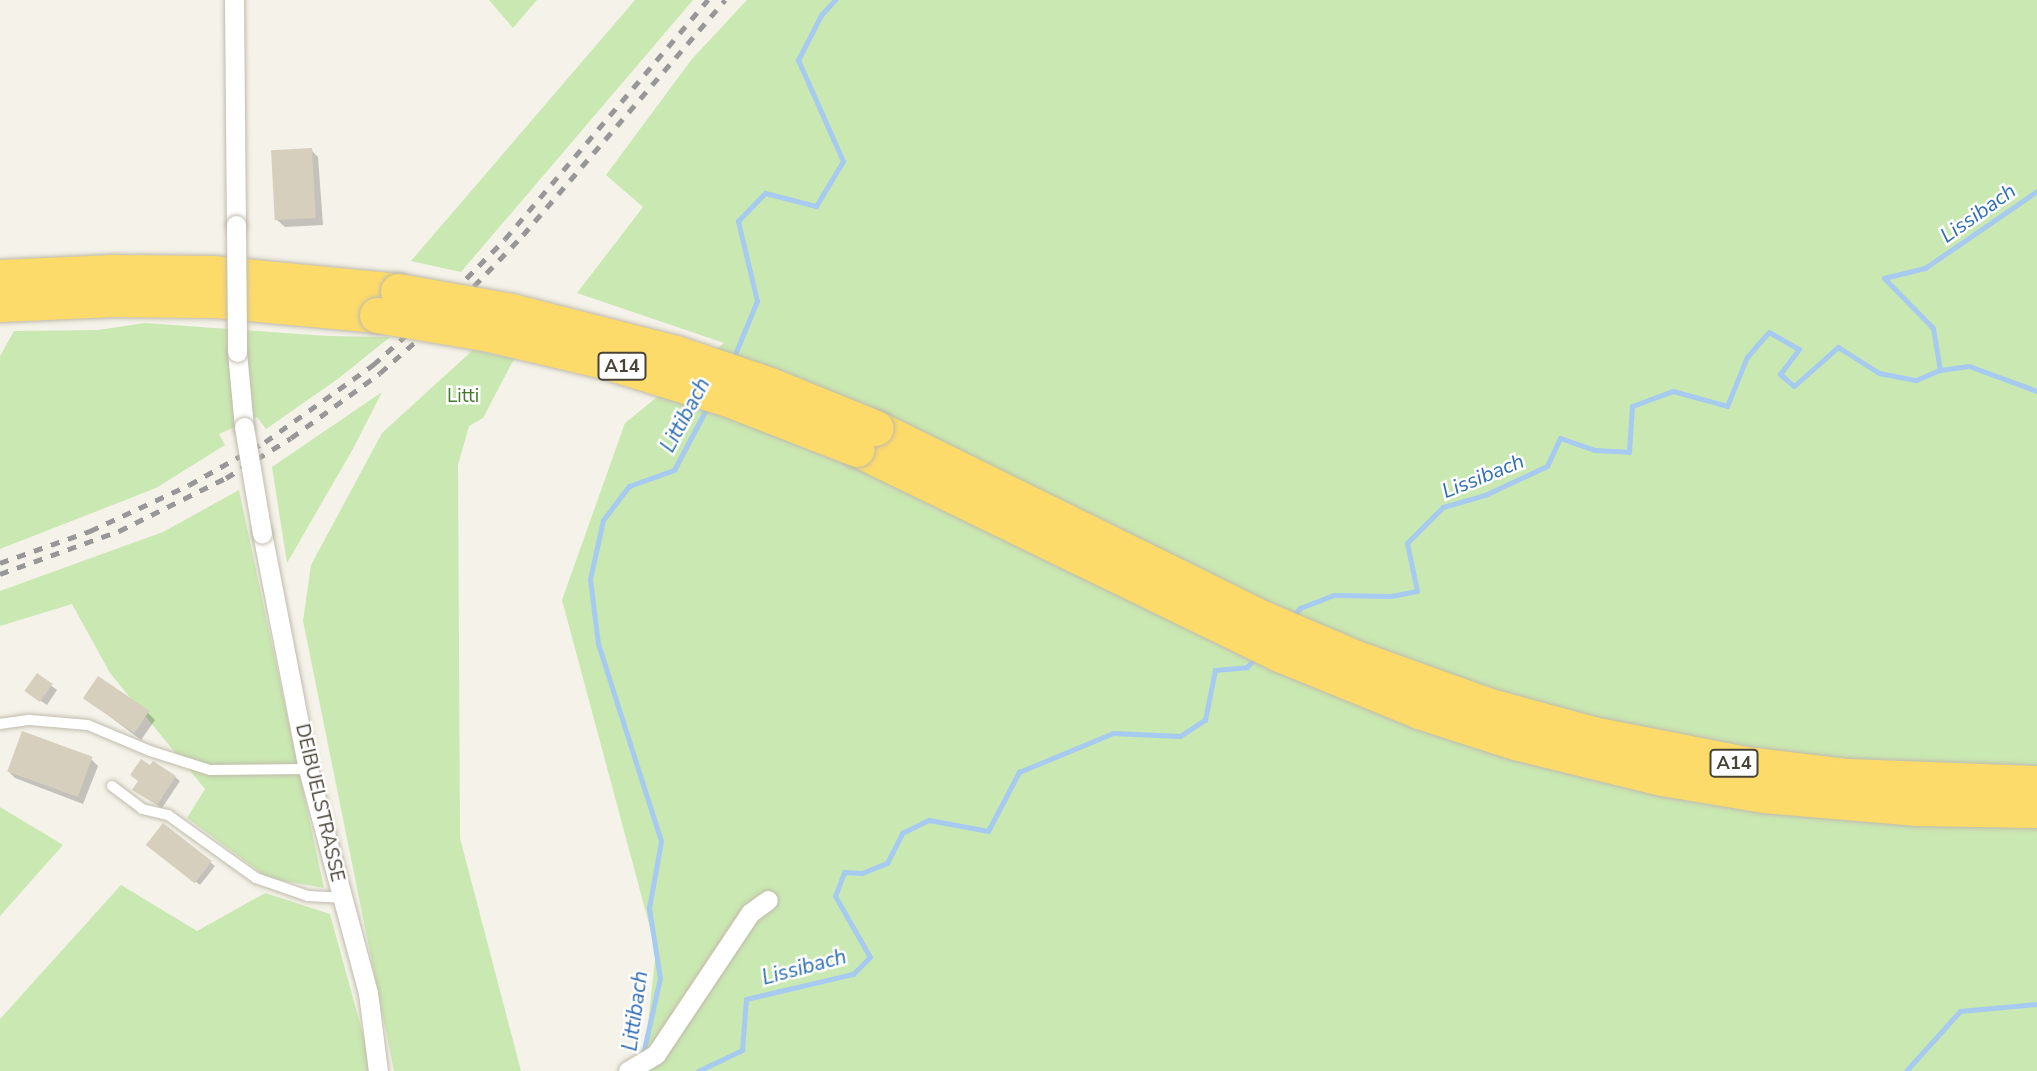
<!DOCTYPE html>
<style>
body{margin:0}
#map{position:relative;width:2037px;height:1071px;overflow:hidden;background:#f4f2e9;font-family:"Nunito Sans",sans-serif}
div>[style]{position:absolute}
.green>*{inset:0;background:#cae8b2}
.shadow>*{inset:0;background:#0003}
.stream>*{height:5px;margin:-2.5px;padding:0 2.5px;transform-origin:2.5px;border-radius:2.5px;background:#a6caf0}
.building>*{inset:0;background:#d6cfbe;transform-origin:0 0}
.roads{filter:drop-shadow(0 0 2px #c0bbab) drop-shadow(0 0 2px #c0bbab)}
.lane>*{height:10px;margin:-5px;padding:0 5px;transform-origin:5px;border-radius:5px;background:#fff}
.street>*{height:19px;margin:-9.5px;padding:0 9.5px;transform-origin:9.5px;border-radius:9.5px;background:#fff}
.highway>*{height:35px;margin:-17.5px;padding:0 17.5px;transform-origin:17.5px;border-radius:17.5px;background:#fcdb6b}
.rail>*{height:5px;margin-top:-2.5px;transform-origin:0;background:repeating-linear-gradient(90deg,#979797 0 9px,transparent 0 18px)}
.bridges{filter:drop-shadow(0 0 2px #c0bbab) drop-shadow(0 0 2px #c0bbab)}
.street-bridge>*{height:19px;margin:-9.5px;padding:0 9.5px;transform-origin:9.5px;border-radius:9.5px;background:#fff}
.highway-bridge>*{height:35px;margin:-17.5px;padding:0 17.5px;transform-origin:17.5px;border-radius:17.5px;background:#fcdb6b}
span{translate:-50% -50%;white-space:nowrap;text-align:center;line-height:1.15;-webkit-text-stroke:5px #fff;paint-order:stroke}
.shield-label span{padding:2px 5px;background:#fff;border:2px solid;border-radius:5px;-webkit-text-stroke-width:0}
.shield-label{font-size:18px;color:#484337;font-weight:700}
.park-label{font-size:19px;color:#40792a}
.street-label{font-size:19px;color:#484337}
.water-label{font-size:21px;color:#306eb3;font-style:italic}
</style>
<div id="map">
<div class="green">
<div style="clip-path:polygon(489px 0,537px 0,513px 28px)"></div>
<div style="clip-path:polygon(635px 0,693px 0,461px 272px,411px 261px)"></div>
<div style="clip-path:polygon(747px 0,2037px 0,2037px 1071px,643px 1071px,656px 950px,562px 600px,625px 423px,724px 343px,577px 293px,643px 207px,606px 175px,692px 59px)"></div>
<div style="clip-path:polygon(145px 323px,328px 336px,390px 337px,339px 378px,266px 429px,257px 417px,219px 434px,225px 445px,156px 488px,0 549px,0 356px,14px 331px,98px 330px)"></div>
<div style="clip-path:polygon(473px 350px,514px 359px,483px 418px,469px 426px,458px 465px,460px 838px,521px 1071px,394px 1071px,303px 621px,311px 565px,382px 433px)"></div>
<div style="clip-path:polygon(382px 392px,354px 447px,287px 563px,272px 467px)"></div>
<div style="clip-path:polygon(239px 490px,324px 888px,268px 878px,187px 818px,205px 789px,110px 673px,72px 604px,0 626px,0 591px,163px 532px)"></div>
<div style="clip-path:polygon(0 807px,63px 845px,0 916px)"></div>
<div style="clip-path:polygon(121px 885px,197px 931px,265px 893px,330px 914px,373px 1071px,0 1071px,0 1019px)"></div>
</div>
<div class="shadow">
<div style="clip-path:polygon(311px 150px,318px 157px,323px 225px,285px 227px,277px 220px)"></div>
<div style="clip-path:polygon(37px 675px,57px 690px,47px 705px,32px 695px)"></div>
<div style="clip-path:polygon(85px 698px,148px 713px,155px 720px,141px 740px)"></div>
<div style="clip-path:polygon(91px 759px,98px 766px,83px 804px,15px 778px,8px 771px)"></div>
<div style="clip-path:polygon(175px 777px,180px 781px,162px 808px,134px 790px)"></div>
<div style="clip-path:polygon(153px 849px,210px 862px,215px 866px,200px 885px)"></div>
</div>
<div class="stream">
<div style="left:733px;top:359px;width:63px;rotate:-67.5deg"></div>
<div style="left:757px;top:301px;width:82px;rotate:-103.4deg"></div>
<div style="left:738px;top:221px;width:39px;rotate:-46deg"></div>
<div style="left:765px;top:193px;width:53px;rotate:14.3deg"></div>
<div style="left:816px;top:206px;width:52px;rotate:-59deg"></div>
<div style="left:843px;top:161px;width:111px;rotate:-114deg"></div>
<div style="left:798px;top:60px;width:51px;rotate:-62.9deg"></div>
<div style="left:821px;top:15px;width:21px;rotate:-47deg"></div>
<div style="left:1940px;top:370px;width:29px;rotate:-8deg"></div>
<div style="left:1969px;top:366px;width:72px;rotate:20.2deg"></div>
<div style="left:1293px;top:616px;width:11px;rotate:-49deg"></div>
<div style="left:1300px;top:608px;width:36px;rotate:-21deg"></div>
<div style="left:1334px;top:595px;width:57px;rotate:1deg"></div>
<div style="left:1391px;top:596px;width:26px;rotate:-11deg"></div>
<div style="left:1417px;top:591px;width:49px;rotate:-101.8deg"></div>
<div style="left:1407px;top:543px;width:51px;rotate:-45deg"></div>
<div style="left:1443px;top:507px;width:44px;rotate:-15.9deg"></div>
<div style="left:1485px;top:495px;width:68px;rotate:-25.1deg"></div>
<div style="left:1547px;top:466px;width:31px;rotate:-65deg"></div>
<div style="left:1560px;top:438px;width:37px;rotate:19deg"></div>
<div style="left:1595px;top:450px;width:34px;rotate:3deg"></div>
<div style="left:1629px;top:452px;width:46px;rotate:-86.3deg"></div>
<div style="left:1632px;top:406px;width:44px;rotate:-20.1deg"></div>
<div style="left:1673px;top:391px;width:56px;rotate:15.5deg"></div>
<div style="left:1727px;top:406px;width:53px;rotate:-67.8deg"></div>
<div style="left:1747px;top:357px;width:33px;rotate:-49deg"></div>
<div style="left:1769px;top:332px;width:34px;rotate:30deg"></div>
<div style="left:1799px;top:349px;width:31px;rotate:127deg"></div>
<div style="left:1780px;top:374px;width:18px;rotate:41deg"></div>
<div style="left:1794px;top:386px;width:59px;rotate:-41.6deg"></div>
<div style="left:1838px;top:347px;width:49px;rotate:32.4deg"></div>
<div style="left:1879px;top:373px;width:38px;rotate:11deg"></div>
<div style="left:1916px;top:380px;width:26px;rotate:-23deg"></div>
<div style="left:1940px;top:370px;width:43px;rotate:-99.5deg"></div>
<div style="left:1933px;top:328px;width:70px;rotate:-134.4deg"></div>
<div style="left:1884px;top:278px;width:42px;rotate:-13.7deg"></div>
<div style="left:1925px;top:268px;width:136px;rotate:-34.5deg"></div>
<div style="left:643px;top:1054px;width:78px;rotate:-77.4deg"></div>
<div style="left:660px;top:978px;width:71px;rotate:-98.9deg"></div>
<div style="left:649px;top:908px;width:68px;rotate:-79.8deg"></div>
<div style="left:661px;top:841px;width:207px;rotate:-107.7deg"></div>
<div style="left:598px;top:644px;width:65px;rotate:-97deg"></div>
<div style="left:590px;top:579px;width:60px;rotate:-77.6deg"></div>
<div style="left:603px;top:520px;width:43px;rotate:-52.6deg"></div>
<div style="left:629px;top:486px;width:48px;rotate:-19.6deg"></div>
<div style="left:674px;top:470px;width:75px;rotate:-62.1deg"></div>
<div style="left:698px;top:1071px;width:49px;rotate:-25.5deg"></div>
<div style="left:742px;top:1050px;width:51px;rotate:-85.5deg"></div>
<div style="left:746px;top:999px;width:110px;rotate:-13.2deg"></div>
<div style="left:853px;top:974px;width:24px;rotate:-45deg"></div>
<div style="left:870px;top:957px;width:70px;rotate:-119.8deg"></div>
<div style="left:835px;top:896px;width:26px;rotate:-69deg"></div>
<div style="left:844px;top:872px;width:18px;rotate:3deg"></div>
<div style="left:862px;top:873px;width:27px;rotate:-22deg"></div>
<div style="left:887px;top:863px;width:34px;rotate:-63deg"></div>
<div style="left:902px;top:833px;width:30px;rotate:-26deg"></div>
<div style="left:929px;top:820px;width:60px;rotate:10.6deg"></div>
<div style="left:988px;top:831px;width:67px;rotate:-62.3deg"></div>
<div style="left:1019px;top:772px;width:102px;rotate:-22.5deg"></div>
<div style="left:1113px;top:733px;width:67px;rotate:2.6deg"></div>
<div style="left:1180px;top:736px;width:30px;rotate:-33deg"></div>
<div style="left:1205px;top:720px;width:51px;rotate:-78.7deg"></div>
<div style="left:1215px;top:670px;width:32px;rotate:-5deg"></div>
<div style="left:1247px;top:667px;width:13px;rotate:-48deg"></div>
<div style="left:1906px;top:1071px;width:81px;rotate:-48deg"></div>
<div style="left:1960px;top:1011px;width:77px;rotate:-5.2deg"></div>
</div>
<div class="building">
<div style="left:312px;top:148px;width:70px;height:41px;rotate:87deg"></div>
<div style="left:37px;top:673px;width:19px;height:22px;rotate:35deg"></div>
<div style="left:98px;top:676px;width:62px;height:27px;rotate:34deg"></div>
<div style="left:22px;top:731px;width:75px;height:43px;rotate:20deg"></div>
<div style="clip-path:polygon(141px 759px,150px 765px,153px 761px,176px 776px,157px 805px,132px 790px,138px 781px,130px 775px)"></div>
<div style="left:163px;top:823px;width:62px;height:28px;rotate:38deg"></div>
</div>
<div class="roads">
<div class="lane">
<div style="left:0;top:724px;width:30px;rotate:-8deg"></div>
<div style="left:30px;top:720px;width:58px;rotate:4.9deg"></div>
<div style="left:88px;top:725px;width:67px;rotate:22.8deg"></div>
<div style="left:150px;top:751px;width:63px;rotate:17.6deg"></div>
<div style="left:210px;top:770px;width:98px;rotate:-0.6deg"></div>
<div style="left:112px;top:786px;width:38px;rotate:37deg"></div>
<div style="left:142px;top:809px;width:27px;rotate:13deg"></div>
<div style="left:168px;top:815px;width:108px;rotate:35.6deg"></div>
<div style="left:256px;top:878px;width:55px;rotate:19.1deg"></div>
<div style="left:308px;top:896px;width:33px;rotate:3deg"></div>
</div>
<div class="street">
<div style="left:234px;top:0;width:225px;rotate:89.5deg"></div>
<div style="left:237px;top:352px;width:75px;rotate:84.7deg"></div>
<div style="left:262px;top:533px;width:240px;rotate:79deg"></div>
<div style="left:308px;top:769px;width:232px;rotate:75deg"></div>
<div style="left:368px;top:993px;width:79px;rotate:82.7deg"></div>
<div style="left:628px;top:1071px;width:33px;rotate:-31deg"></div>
<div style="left:656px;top:1054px;width:169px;rotate:-56.3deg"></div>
<div style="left:750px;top:913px;width:22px;rotate:-36deg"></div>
</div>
<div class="highway">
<div style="left:0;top:277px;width:113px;rotate:-2.5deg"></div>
<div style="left:113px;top:272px;width:99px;rotate:0.6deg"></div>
<div style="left:212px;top:273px;width:187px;rotate:5.5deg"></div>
<div style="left:0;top:304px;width:113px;rotate:-2.5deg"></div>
<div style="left:113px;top:299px;width:103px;rotate:0.6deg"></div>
<div style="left:216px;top:300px;width:162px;rotate:5.3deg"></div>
<div style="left:876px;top:428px;width:436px;rotate:26.2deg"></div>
<div style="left:1267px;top:620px;width:97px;rotate:23.1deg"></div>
<div style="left:1356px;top:658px;width:139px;rotate:19.7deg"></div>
<div style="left:1487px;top:705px;width:109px;rotate:15.4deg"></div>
<div style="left:1592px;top:734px;width:156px;rotate:11.1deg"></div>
<div style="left:1745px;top:764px;width:101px;rotate:6.8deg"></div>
<div style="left:1845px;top:776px;width:192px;rotate:2.1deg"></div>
<div style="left:857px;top:449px;width:467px;rotate:25.9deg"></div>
<div style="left:1277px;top:653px;width:153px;rotate:22.2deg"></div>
<div style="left:1419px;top:711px;width:101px;rotate:17.9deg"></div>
<div style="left:1515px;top:742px;width:151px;rotate:13.8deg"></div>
<div style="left:1662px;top:778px;width:103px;rotate:9.5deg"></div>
<div style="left:1764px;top:795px;width:154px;rotate:4.9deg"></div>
<div style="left:1917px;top:808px;width:120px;rotate:1deg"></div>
</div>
</div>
<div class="rail">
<div style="left:0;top:563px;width:96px;rotate:-19.6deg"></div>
<div style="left:90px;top:531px;width:109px;rotate:-24.9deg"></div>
<div style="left:189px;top:485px;width:87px;rotate:-29.5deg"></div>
<div style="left:265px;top:442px;width:133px;rotate:-35.5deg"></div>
<div style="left:373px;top:365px;width:91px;rotate:-41.9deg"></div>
<div style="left:441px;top:304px;width:91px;rotate:-45.4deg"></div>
<div style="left:505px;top:239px;width:314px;rotate:-49.7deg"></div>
<div style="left:0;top:574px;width:127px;rotate:-19.9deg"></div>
<div style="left:119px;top:531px;width:119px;rotate:-26.4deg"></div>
<div style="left:226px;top:478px;width:76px;rotate:-31.6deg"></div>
<div style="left:291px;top:438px;width:110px;rotate:-36.1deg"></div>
<div style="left:380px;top:373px;width:92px;rotate:-41.5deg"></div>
<div style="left:449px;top:312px;width:107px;rotate:-46.1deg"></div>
<div style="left:523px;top:235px;width:310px;rotate:-49.3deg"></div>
</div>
<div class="bridges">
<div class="street-bridge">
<div style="left:236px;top:225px;width:127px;rotate:89.5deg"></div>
<div style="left:244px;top:427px;width:108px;rotate:80.4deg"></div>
</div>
<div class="highway-bridge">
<div style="left:398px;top:291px;width:115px;rotate:10deg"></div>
<div style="left:511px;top:311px;width:170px;rotate:14.3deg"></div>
<div style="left:676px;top:353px;width:99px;rotate:18.8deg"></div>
<div style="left:770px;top:385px;width:114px;rotate:22.1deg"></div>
<div style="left:377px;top:315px;width:114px;rotate:9.6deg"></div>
<div style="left:489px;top:334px;width:122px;rotate:13.2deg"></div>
<div style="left:608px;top:362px;width:126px;rotate:17.1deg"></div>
<div style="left:728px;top:399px;width:138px;rotate:21.2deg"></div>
</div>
</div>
<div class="shield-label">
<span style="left:622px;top:366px">A14</span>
<span style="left:1734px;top:763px">A14</span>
</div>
<div class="park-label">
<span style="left:463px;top:397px">Litti</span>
</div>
<div class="street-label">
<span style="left:319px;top:803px;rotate:77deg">DEIBUELSTRASSE</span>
</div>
<div class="water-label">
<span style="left:1978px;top:213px;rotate:-35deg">Lissibach</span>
<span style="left:685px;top:415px;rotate:-62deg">Littibach</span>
<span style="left:1483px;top:476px;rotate:-22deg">Lissibach</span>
<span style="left:804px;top:967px;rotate:-15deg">Lissibach</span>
<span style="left:635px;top:1011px;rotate:-82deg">Littibach</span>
</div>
</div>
